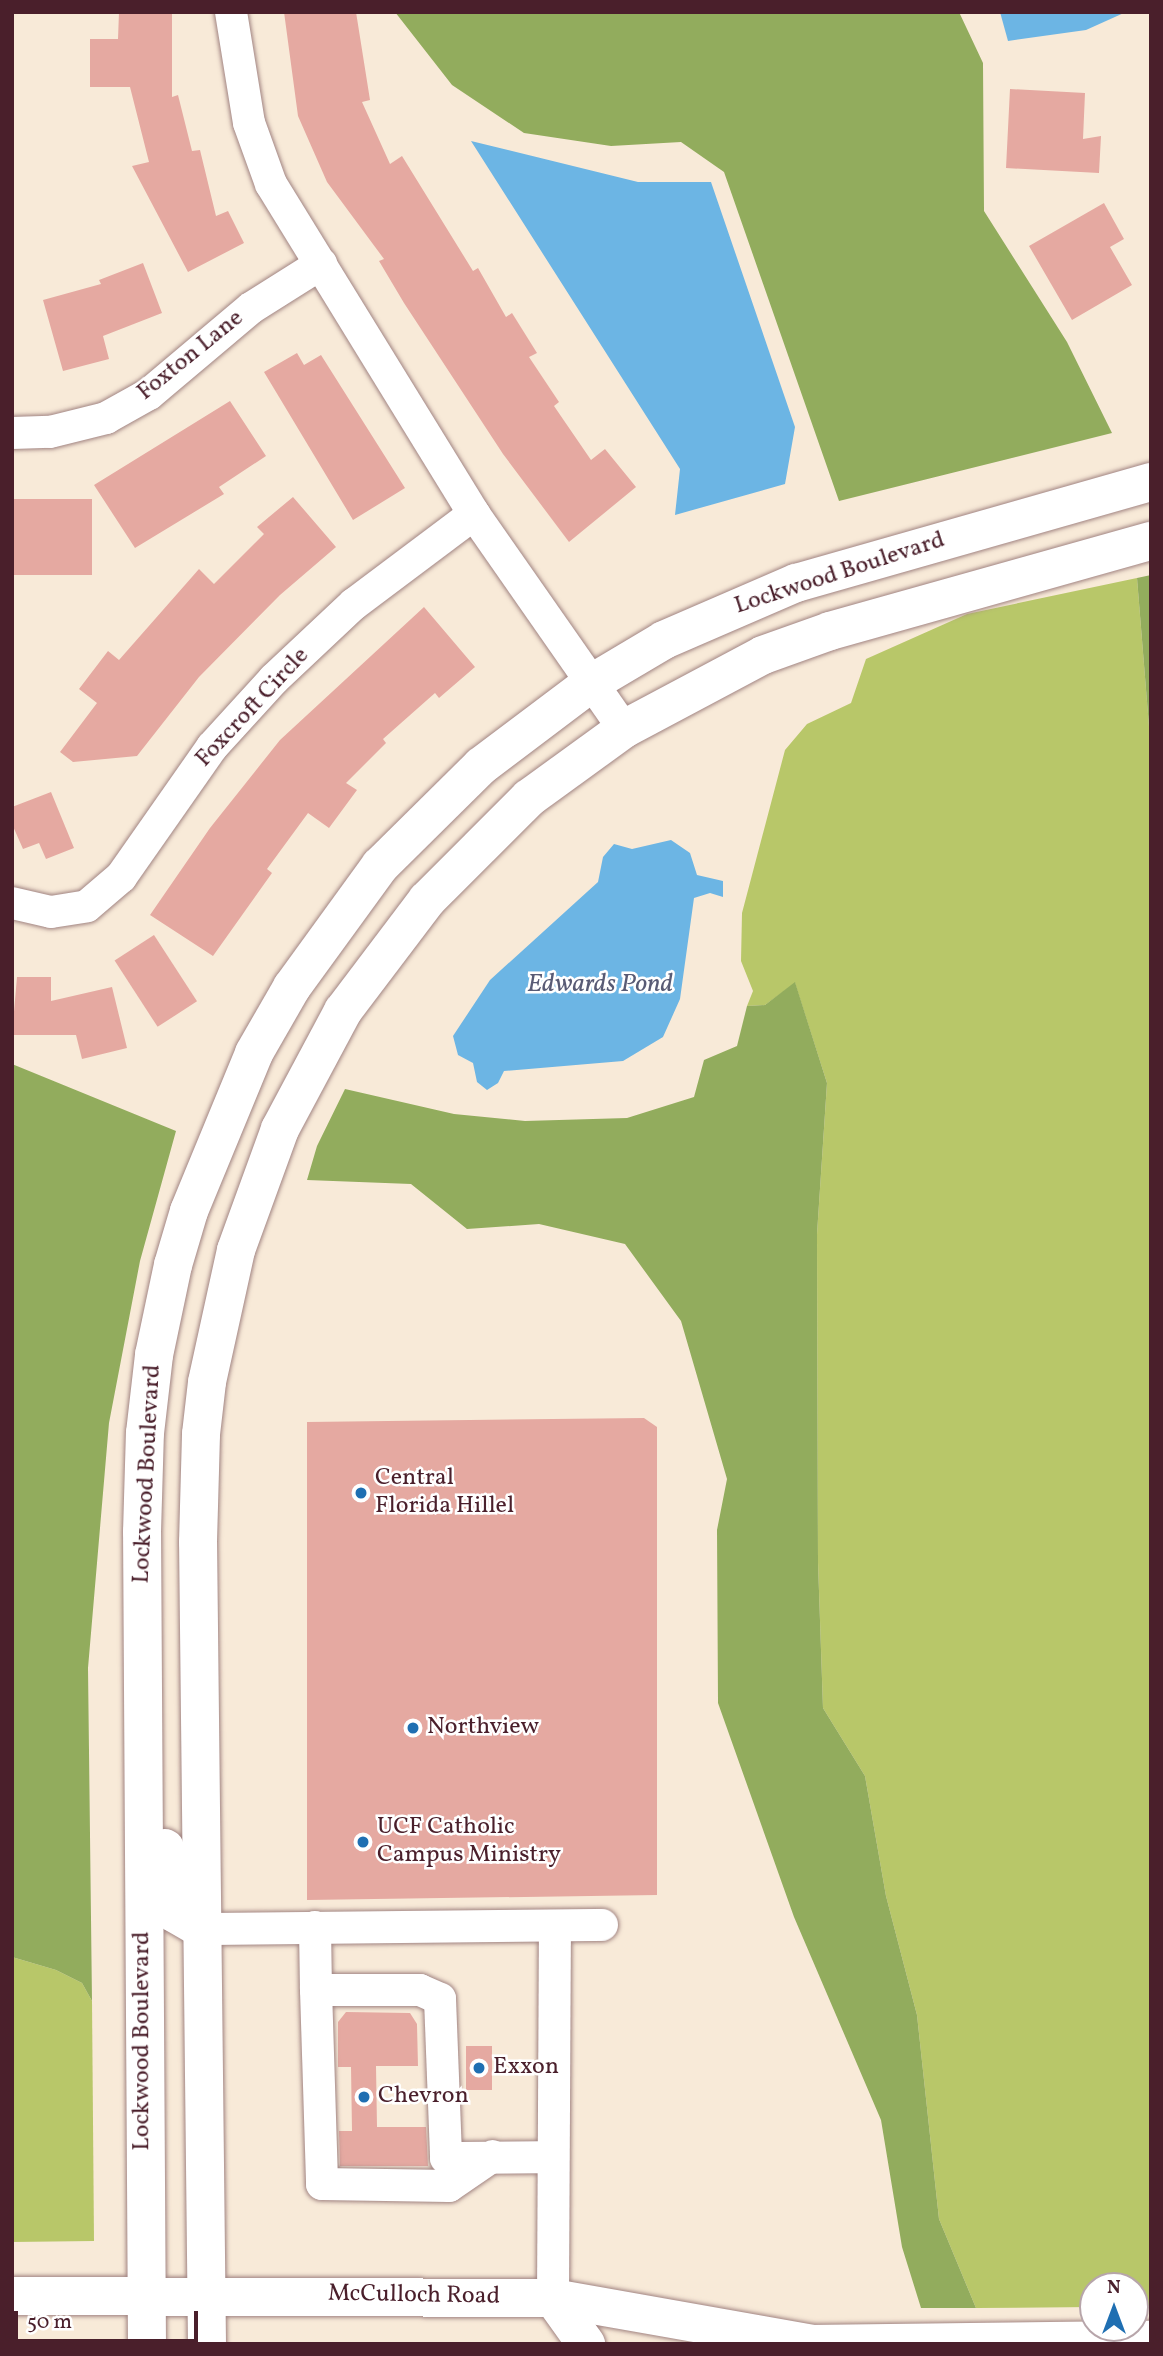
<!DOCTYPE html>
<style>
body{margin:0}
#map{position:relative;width:1163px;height:2356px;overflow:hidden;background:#f8ead8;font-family:Vollkorn,serif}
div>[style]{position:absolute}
.green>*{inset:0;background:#b8c769}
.forest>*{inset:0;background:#92ac5d}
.water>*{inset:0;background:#6cb5e4}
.building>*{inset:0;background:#e5a9a1;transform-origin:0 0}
.roads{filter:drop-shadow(0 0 2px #a18482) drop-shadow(0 0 2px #a18482)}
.minor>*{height:32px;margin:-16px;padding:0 16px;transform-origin:16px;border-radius:16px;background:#fff}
.major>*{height:38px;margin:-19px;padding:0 19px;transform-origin:19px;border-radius:19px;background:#fff}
.dots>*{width:19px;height:19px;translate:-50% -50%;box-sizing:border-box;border:4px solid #fff;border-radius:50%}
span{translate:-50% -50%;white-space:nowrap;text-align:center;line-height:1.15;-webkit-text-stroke:5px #fff;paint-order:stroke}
.street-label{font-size:24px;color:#4a1f2b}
.poi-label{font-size:24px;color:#4a1f2b}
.left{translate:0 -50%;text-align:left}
.water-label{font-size:26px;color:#585b75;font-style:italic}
.frame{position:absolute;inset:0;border:14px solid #4a1f2b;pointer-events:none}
.north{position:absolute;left:1079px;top:2272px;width:70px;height:70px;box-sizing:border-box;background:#fff;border:2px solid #b7a5aa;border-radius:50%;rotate:0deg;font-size:19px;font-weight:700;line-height:28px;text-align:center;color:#4a1f2b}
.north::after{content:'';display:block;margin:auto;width:24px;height:32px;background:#1f6fb2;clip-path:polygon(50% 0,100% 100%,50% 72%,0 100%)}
.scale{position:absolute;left:14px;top:2311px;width:184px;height:32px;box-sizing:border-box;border:4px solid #4a1f2b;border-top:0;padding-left:9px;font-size:21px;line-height:24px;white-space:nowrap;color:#4a1f2b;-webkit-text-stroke:5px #fff;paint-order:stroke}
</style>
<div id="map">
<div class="green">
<div style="clip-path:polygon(1137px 578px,1151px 751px,1151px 2306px,1135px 2306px,1135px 2286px,1093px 2286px,1093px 2307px,976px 2308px,939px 2219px,917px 2015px,886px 1896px,865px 1776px,823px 1708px,818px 1562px,817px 1234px,827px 1083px,795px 983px,765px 1005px,747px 1006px,753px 991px,741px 961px,742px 913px,785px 750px,807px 724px,851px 703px,866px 659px,967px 614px)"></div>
<div style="clip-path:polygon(12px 1957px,56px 1970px,82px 1983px,92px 2001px,94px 2241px,12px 2242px)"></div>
</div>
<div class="forest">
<div style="clip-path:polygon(395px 12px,959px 12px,983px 63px,984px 211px,1067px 342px,1112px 433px,839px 501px,724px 172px,681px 142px,611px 146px,524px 133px,452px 85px)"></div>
<div style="clip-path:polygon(1151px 575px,1151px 751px,1137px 578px)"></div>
<div style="clip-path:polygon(795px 982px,827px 1083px,817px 1234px,818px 1562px,823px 1708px,865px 1776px,886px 1896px,917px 2015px,939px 2219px,976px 2308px,921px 2308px,902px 2247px,881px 2120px,794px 1917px,718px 1703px,717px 1530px,727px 1479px,681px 1321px,625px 1244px,539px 1224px,467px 1229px,411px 1184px,307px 1180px,317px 1146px,345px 1089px,454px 1114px,525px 1121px,627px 1118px,694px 1097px,704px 1060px,737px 1046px,747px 1006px,765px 1005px)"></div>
<div style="clip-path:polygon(12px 1064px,176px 1131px,140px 1261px,109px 1423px,88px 1668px,92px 2001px,82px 1983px,56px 1970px,12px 1957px)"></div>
</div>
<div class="water">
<div style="clip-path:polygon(1000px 12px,1126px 12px,1086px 30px,1008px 41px)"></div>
<div style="clip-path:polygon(471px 141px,638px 182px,711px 182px,795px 427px,785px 484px,675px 515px,680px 469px)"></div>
<div style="clip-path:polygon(671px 840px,690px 853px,697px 875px,723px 881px,723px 897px,710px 893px,694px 898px,680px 999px,663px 1037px,623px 1061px,504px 1071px,498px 1083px,487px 1090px,477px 1082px,473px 1063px,458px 1055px,453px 1036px,490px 980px,598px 882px,603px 857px,614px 844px,632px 849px)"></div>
</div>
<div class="building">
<div style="clip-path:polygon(119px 12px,172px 12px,172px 97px,178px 95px,192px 151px,200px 150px,216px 216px,228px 211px,244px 243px,188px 272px,132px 166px,149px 162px,130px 87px,90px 87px,90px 39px,118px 39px)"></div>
<div style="clip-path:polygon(284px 12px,356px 12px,370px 100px,362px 102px,390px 164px,402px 156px,473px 271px,478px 268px,506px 317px,512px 313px,537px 353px,529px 357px,559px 402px,554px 406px,591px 460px,605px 449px,636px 487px,569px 542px,503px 454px,404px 303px,379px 261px,384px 259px,327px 182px,298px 116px)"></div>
<div style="clip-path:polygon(1010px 89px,1085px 93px,1083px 139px,1101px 136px,1099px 173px,1006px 168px)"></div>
<div style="clip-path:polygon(1104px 203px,1124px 239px,1110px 247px,1132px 285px,1072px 320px,1029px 246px)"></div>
<div style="clip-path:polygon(143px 263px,162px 313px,103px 336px,109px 359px,63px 371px,43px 300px,101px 284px,99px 280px)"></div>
<div style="clip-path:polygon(297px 353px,304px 365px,321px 355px,405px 488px,353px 520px,264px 372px)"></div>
<div style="clip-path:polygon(230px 401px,266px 456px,219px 487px,224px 494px,135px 548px,94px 485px)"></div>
<div style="clip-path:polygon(293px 497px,336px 547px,280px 595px,199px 677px,137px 756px,73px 762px,60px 752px,97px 703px,79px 689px,108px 651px,119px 660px,199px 569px,214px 584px,264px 534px,257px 527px)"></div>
<div style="left:12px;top:499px;width:80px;height:76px"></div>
<div style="clip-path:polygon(424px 607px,475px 667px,439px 698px,435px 693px,383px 739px,386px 743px,346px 783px,357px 790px,329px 828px,308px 813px,267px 869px,272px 873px,213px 956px,150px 915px,210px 828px,280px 740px)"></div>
<div style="clip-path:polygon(51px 792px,74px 848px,46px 859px,39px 843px,23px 849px,12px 824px,12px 807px)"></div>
<div style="left:154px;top:935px;width:79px;height:47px;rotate:57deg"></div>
<div style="clip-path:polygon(17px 977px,51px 977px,51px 1001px,112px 987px,127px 1048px,82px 1059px,76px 1035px,12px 1035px)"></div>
<div style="clip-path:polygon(644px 1418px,657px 1427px,657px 1895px,307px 1900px,307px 1422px)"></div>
<div style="clip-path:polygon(346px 2012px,410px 2013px,417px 2024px,418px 2066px,376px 2066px,377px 2127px,426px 2127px,428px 2166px,340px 2166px,339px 2131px,352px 2131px,351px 2067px,338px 2067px,338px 2022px)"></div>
<div style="left:466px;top:2046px;width:26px;height:44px"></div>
</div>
<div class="roads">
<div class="minor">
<div style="left:231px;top:12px;width:112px;rotate:80.8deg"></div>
<div style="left:249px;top:123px;width:65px;rotate:70.2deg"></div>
<div style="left:271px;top:184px;width:387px;rotate:58.4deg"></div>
<div style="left:474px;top:514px;width:262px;rotate:55.1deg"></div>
<div style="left:12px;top:433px;width:38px;rotate:-2deg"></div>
<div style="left:50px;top:432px;width:58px;rotate:-14deg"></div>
<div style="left:106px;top:418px;width:49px;rotate:-29.2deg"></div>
<div style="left:149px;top:394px;width:133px;rotate:-40.1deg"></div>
<div style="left:251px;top:308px;width:83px;rotate:-32.2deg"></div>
<div style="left:12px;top:903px;width:40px;rotate:13deg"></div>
<div style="left:51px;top:912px;width:36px;rotate:-9deg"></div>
<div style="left:87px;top:906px;width:45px;rotate:-40.5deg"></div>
<div style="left:121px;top:877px;width:159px;rotate:-55deg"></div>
<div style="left:212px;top:747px;width:92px;rotate:-47.6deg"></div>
<div style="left:274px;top:679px;width:110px;rotate:-43.2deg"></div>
<div style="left:354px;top:604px;width:150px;rotate:-36.9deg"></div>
<div style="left:315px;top:1927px;width:63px;rotate:89.1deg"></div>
<div style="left:316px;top:1990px;width:104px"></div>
<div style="left:420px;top:1990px;width:22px;rotate:24deg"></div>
<div style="left:440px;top:1999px;width:159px;rotate:87.8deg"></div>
<div style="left:446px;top:2158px;width:106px;rotate:-0.5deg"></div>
<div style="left:202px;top:1929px;width:400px;rotate:-0.6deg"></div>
<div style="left:316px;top:1990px;width:194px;rotate:88.2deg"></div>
<div style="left:322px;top:2184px;width:127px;rotate:0.9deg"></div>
<div style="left:449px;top:2186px;width:53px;rotate:-34.3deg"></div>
<div style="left:553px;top:2298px;width:372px;rotate:-89.7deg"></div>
</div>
<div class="major">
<div style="left:165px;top:1848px;width:37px;rotate:88deg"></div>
<div style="left:166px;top:1885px;width:29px;rotate:74deg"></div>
<div style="left:174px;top:1913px;width:32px;rotate:30deg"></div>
<div style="left:12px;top:2296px;width:541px;rotate:0.21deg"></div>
<div style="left:553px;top:2298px;width:264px;rotate:10deg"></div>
<div style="left:553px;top:2298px;width:57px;rotate:54.3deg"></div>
<div style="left:147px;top:2344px;width:812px;rotate:-90.35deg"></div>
<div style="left:142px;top:1532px;width:99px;rotate:-88.3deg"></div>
<div style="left:145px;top:1433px;width:79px;rotate:-83.4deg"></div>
<div style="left:154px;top:1355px;width:92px;rotate:-78.1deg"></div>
<div style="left:173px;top:1265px;width:56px;rotate:-73.5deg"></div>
<div style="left:189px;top:1211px;width:171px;rotate:-67.6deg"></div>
<div style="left:254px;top:1053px;width:76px;rotate:-60.1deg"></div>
<div style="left:292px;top:987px;width:150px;rotate:-54deg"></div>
<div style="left:380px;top:866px;width:142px;rotate:-44.7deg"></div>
<div style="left:481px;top:766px;width:136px;rotate:-37deg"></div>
<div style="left:590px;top:684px;width:86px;rotate:-30.7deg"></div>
<div style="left:664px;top:640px;width:144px;rotate:-23.4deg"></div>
<div style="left:796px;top:583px;width:369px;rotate:-15.9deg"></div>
<div style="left:207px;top:2344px;width:802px;rotate:-90.64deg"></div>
<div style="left:198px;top:1542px;width:108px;rotate:-88.4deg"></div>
<div style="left:201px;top:1434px;width:52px;rotate:-83.4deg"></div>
<div style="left:207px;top:1382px;width:135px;rotate:-77.6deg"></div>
<div style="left:236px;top:1250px;width:129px;rotate:-70deg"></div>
<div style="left:280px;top:1129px;width:134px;rotate:-61.9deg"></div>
<div style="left:343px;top:1011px;width:139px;rotate:-52.9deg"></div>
<div style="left:427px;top:900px;width:144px;rotate:-45deg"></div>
<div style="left:529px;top:798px;width:117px;rotate:-36deg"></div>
<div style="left:624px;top:729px;width:157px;rotate:-28deg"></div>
<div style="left:763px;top:655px;width:71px;rotate:-19.7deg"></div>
<div style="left:830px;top:631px;width:333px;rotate:-15.7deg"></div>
<div style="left:808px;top:2344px;width:343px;rotate:-0.7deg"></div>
</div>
</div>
<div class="dots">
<div style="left:361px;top:1493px;background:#1f6fb2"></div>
<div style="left:413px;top:1728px;background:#1f6fb2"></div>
<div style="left:363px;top:1842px;background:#1f6fb2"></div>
<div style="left:479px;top:2068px;background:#1f6fb2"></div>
<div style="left:364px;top:2097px;background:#1f6fb2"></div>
</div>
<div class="street-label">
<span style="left:191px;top:356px;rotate:-39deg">Foxton Lane</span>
<span style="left:840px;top:574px;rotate:-18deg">Lockwood Boulevard</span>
<span style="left:253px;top:708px;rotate:-47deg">Foxcroft Circle</span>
<span style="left:148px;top:1474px;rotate:-87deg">Lockwood Boulevard</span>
<span style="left:143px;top:2041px;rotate:-90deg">Lockwood Boulevard</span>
<span style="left:414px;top:2296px;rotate:1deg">McCulloch Road</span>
</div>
<div class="poi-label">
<span class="left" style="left:375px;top:1493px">Central<br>Florida Hillel</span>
<span class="left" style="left:427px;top:1728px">Northview</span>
<span class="left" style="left:377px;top:1842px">UCF Catholic<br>Campus Ministry</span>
<span class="left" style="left:493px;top:2068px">Exxon</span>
<span class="left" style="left:378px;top:2097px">Chevron</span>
</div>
<div class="water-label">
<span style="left:600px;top:985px">Edwards Pond</span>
</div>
<div class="frame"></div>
<div class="north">N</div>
<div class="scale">50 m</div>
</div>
